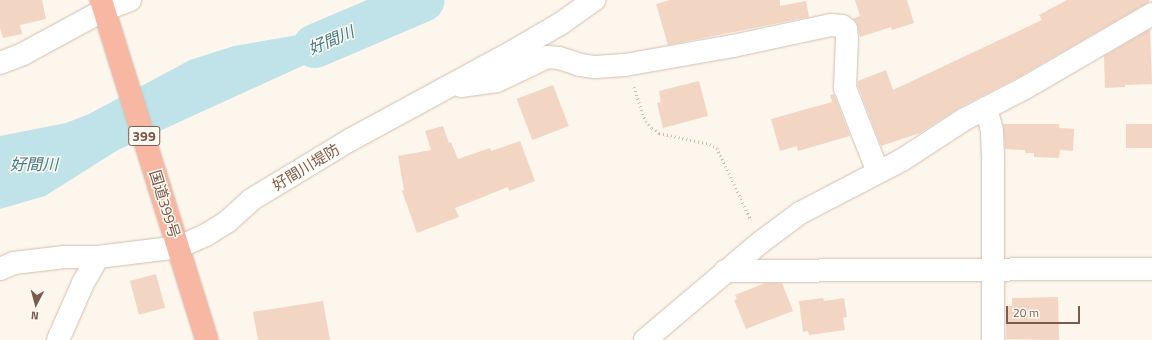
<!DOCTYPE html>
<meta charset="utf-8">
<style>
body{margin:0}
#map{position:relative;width:1152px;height:340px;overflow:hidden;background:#fdf6ec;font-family:"Titillium Web","Noto Sans JP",sans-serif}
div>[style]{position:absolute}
.water>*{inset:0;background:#bfe3e8}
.river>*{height:44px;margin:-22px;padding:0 22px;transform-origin:22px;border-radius:22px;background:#bfe3e8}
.building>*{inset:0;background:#f3d5c3;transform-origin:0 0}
.path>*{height:2.5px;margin-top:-1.25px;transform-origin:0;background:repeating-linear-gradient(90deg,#d9b8a5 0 1px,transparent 0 4px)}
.roads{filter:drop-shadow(0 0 1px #d1beb0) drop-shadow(0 0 1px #d1beb0)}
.street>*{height:22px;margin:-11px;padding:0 11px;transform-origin:11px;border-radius:11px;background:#fff}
.highway>*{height:22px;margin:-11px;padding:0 11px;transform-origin:11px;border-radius:11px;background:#f7b7a3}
span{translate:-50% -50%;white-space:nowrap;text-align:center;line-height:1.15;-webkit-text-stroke:3px #fffaf3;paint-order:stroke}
.shield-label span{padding:1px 3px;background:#fffaf3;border:1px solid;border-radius:3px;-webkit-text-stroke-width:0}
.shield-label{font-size:14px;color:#7a5c4d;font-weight:700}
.street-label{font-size:15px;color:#7a5c4d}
.water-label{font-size:16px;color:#437c86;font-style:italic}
.north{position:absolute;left:16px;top:284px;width:40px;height:40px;-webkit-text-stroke:3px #fffaf3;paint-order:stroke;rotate:186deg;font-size:11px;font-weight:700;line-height:16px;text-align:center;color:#7a5c4d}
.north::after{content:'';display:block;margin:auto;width:14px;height:18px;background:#7a5c4d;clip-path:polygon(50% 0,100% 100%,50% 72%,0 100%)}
.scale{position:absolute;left:1006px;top:306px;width:74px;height:18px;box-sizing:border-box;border:2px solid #7a5c4d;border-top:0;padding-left:5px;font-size:12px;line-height:14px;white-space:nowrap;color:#7a5c4d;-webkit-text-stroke:3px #fffaf3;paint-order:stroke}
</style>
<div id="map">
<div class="water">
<div style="clip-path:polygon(414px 15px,118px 150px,45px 196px,0 209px,0 136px,66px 123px,89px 114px,190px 60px,234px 46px)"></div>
</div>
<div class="river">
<div style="left:315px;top:46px;width:117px;rotate:-23.1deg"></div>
</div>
<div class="building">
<div style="clip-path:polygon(0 0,42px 0,46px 19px,20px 25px,22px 34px,3px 38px,0 27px)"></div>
<div style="clip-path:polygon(670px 0,780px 0,780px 6px,806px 1px,809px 17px,668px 45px,656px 4px)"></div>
<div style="clip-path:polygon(855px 0,907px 0,914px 23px,892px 30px,891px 27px,860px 37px,857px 23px,853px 19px,860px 16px)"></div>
<div style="clip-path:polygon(1067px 0,1149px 0,1149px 2px,1019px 77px,959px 108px,920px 133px,881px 146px,858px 86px,858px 81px,886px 70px,893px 90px,1042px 20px,1039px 15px)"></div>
<div style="clip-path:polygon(1150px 29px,1152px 84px,1125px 85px,1125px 87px,1105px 88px,1104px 56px)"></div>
<div style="clip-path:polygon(699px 81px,708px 116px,663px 128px,657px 103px,661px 102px,659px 91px)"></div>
<div style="left:553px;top:85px;width:44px;height:39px;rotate:69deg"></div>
<div style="clip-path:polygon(834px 94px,850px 136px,798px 151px,797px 146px,780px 151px,771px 119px,832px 102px,830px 95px)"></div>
<div style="clip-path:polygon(1003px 124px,1059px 124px,1059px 128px,1074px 129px,1073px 151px,1060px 150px,1059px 158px,1034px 157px,1034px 153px,1025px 153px,1025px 150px,1005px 149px)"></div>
<div style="left:1126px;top:124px;width:26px;height:24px"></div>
<div style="clip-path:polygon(443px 126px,449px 143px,451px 142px,458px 159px,490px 148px,491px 151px,520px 141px,535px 181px,509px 191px,508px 187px,455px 208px,459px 217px,417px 233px,402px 191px,404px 190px,398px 156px,431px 150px,425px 131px)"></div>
<div style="left:156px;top:274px;width:35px;height:27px;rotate:75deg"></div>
<div style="clip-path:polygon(765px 283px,782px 283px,793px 311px,746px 329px,734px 300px,737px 299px,735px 295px)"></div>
<div style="clip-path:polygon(1058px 297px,1059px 340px,1006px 339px,1006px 306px,1012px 306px,1012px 298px)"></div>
<div style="clip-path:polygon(823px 298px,824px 301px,844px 298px,847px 317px,843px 318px,845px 330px,809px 335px,808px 331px,803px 332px,799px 301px)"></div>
<div style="clip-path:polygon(323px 301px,330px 340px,258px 340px,253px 312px)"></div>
</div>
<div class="path">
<div style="left:634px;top:87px;width:36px;rotate:71deg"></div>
<div style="left:646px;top:121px;width:9px;rotate:49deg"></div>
<div style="left:652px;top:128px;width:9px;rotate:36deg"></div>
<div style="left:659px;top:133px;width:52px;rotate:12.2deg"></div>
<div style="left:710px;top:144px;width:8px;rotate:30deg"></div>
<div style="left:717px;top:148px;width:80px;rotate:64.7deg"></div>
</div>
<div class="roads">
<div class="street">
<div style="left:0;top:63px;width:25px;rotate:-21deg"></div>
<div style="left:23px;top:54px;width:92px;rotate:-28.5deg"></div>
<div style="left:104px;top:10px;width:28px;rotate:-21deg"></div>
<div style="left:461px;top:86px;width:36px;rotate:-8deg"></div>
<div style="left:497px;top:81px;width:55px;rotate:-25.6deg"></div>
<div style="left:547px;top:57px;width:12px;rotate:5deg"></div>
<div style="left:559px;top:58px;width:22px;rotate:18deg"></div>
<div style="left:580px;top:65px;width:15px;rotate:8deg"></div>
<div style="left:595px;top:67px;width:30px;rotate:-4deg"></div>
<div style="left:625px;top:65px;width:110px;rotate:-10deg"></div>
<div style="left:733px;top:46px;width:100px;rotate:-12.1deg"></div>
<div style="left:831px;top:25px;width:11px;rotate:5deg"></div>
<div style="left:842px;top:26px;width:5px;rotate:37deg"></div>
<div style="left:846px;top:29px;width:9px;rotate:84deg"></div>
<div style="left:847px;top:38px;width:50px;rotate:92.3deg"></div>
<div style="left:845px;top:88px;width:90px;rotate:68.6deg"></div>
<div style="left:986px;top:108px;width:24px;rotate:75deg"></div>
<div style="left:992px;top:131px;width:23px;rotate:88deg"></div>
<div style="left:993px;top:154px;width:186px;rotate:90deg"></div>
<div style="left:0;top:269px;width:15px;rotate:-23deg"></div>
<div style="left:14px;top:263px;width:51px;rotate:-6.7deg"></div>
<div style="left:65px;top:257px;width:33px"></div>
<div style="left:98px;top:257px;width:82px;rotate:-7deg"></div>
<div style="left:179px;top:247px;width:30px;rotate:-24deg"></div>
<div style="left:206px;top:235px;width:26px;rotate:-32deg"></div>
<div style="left:228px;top:221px;width:31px;rotate:-42deg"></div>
<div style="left:251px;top:200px;width:116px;rotate:-31.2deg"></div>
<div style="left:350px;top:140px;width:176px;rotate:-28.5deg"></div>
<div style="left:505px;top:56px;width:64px;rotate:-30.2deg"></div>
<div style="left:560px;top:24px;width:42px;rotate:-35.2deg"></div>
<div style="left:725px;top:271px;width:427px;rotate:-0.3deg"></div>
<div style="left:58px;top:340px;width:62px;rotate:-66.3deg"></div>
<div style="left:83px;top:283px;width:30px;rotate:-60deg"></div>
<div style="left:645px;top:340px;width:152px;rotate:-40.2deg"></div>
<div style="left:761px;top:242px;width:49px;rotate:-36.6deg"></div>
<div style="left:800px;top:213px;width:115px;rotate:-27.5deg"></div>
<div style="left:902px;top:160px;width:75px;rotate:-33.1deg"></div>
<div style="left:965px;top:119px;width:68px;rotate:-27.3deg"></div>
<div style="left:1025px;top:88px;width:147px;rotate:-30.2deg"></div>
</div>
<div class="highway">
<div style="left:101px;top:0;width:356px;rotate:72.7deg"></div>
</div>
</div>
<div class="shield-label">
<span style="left:144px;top:136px">399</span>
</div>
<div class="street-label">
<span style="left:306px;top:167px;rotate:-31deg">好間川堤防</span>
<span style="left:165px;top:204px;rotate:73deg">国道399号</span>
</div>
<div class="water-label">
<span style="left:331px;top:40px;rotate:-23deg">好間川</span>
<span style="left:34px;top:164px">好間川</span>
</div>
<div class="north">N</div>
<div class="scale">20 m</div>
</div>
